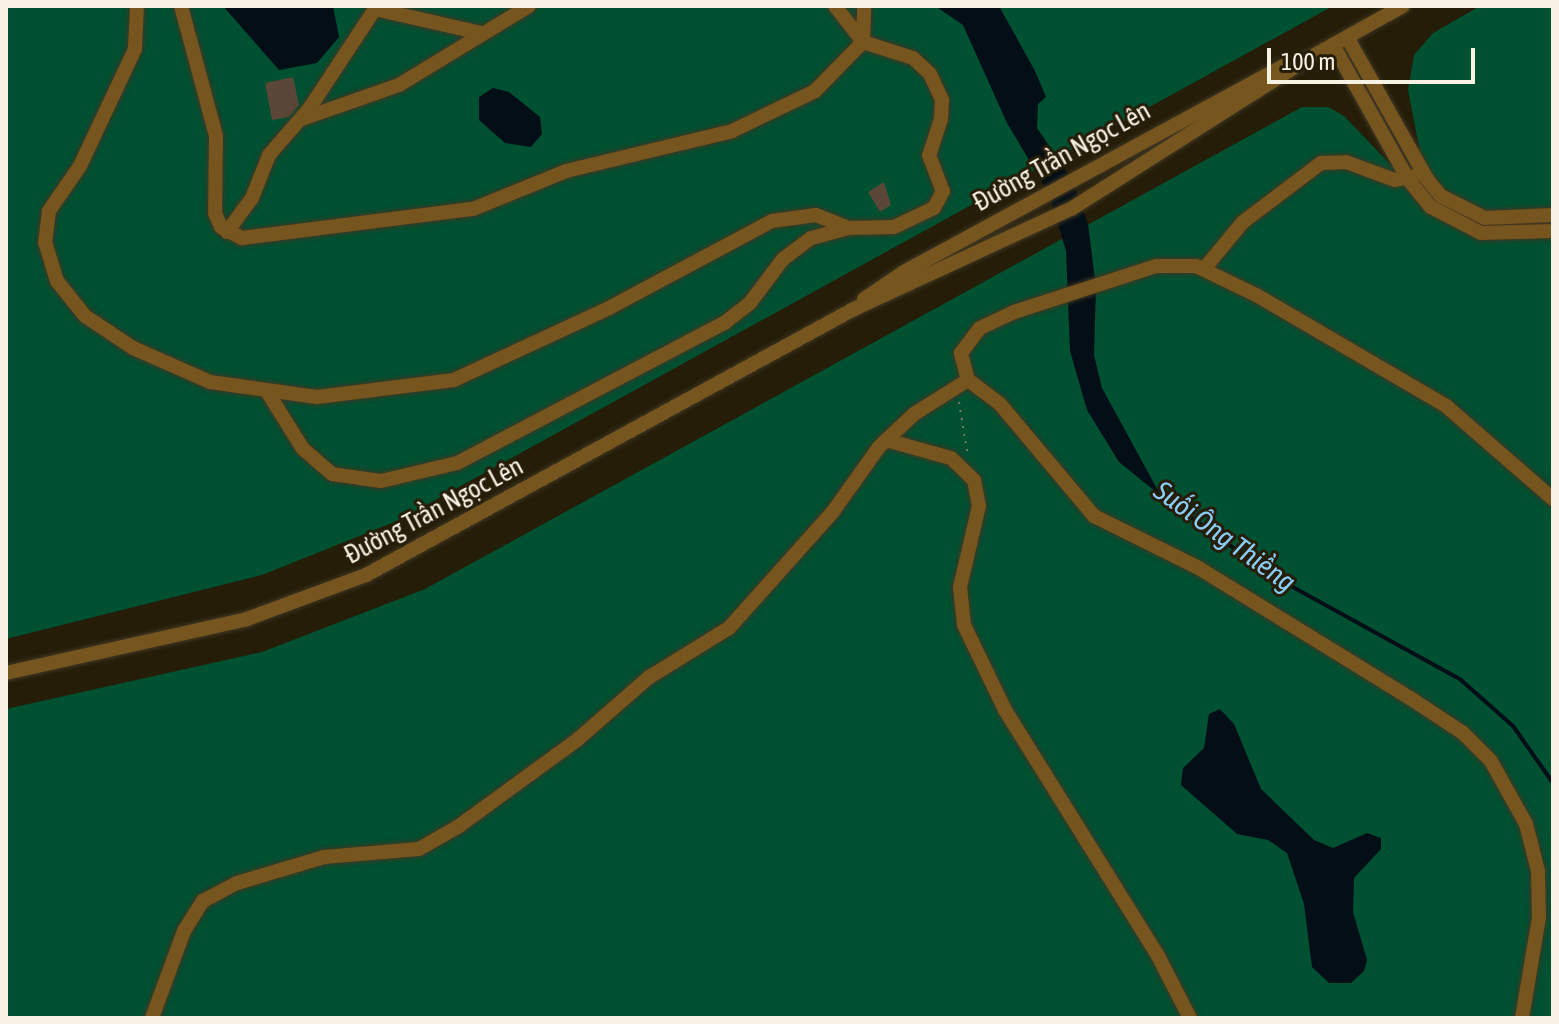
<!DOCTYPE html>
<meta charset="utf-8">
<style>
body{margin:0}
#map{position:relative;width:1559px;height:1024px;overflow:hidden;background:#261d08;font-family:"Asap Condensed",sans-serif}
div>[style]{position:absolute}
.green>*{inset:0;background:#005032}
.water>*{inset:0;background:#030e16}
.stream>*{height:4px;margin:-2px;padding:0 2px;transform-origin:2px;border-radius:2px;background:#030e16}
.building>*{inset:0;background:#5b4737}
.path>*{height:2px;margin-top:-1px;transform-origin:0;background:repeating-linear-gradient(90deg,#817968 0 2px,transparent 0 8px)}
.roads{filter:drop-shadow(0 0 2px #3f3723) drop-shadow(0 0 2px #3f3723)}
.minor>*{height:14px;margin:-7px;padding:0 7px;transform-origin:7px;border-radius:7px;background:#76551f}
span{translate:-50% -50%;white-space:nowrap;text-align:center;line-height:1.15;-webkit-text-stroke:6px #261d08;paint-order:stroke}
.street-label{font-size:26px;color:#f8f2e5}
.water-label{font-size:28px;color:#8acef8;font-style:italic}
.frame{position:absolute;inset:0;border:8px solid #f8f2e5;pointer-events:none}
.scale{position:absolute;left:1267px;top:48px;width:208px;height:36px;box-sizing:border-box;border:4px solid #f8f2e5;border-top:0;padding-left:10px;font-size:24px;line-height:28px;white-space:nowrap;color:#f8f2e5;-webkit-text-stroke:6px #261d08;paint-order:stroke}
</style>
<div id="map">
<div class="green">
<div style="clip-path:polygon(6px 6px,1333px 6px,397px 521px,262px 575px,6px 639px)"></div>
<div style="clip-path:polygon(1480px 6px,1553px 6px,1553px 1018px,6px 1018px,6px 709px,262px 652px,425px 589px,1302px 107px,1328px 107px,1344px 116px,1393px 167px,1420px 152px,1408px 90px,1414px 55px,1433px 33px)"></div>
</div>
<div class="water">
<div style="clip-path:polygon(223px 6px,333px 6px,339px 37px,317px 63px,279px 70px)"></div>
<div style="clip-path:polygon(935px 6px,999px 6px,1035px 71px,1046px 97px,1038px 104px,1037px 128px,1071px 178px,1088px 224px,1096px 287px,1094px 355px,1102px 388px,1161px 496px,1119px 462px,1087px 410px,1070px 351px,1066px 251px,1049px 194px,1007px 123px,963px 25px)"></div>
<div style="clip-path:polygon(493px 88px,509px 92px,540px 117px,542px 134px,531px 147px,505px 143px,479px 120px,479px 97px)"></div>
<div style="clip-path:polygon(1220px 709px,1234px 724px,1261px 789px,1314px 840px,1333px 848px,1367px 833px,1381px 838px,1381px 849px,1354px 878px,1353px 912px,1367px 960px,1364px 971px,1351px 983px,1329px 983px,1312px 967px,1304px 904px,1287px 853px,1268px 840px,1237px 834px,1181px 785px,1183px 768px,1204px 748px,1209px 714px)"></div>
</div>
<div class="stream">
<div style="left:1160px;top:495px;width:137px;rotate:35.8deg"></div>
<div style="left:1271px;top:575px;width:217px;rotate:28.9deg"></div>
<div style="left:1461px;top:680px;width:69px;rotate:41.5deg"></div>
<div style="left:1513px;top:726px;width:70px;rotate:54.9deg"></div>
</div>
<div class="building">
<div style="clip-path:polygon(293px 77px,299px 105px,289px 117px,272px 120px,265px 83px)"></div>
<div style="clip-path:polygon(884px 182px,891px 205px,880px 212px,868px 192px)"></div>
</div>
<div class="path">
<div style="left:959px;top:402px;width:50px;rotate:80.7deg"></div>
</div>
<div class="roads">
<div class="minor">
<div style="left:137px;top:6px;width:43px;rotate:92.7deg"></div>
<div style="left:135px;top:49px;width:129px;rotate:115.2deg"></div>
<div style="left:80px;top:166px;width:55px;rotate:124.6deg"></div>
<div style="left:49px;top:211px;width:31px;rotate:97deg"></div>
<div style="left:45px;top:242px;width:41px;rotate:72.9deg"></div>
<div style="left:57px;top:281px;width:45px;rotate:51.3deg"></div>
<div style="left:85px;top:316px;width:58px;rotate:33.7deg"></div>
<div style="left:133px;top:348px;width:84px;rotate:23.8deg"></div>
<div style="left:210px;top:382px;width:108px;rotate:8deg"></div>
<div style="left:317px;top:397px;width:138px;rotate:-7.1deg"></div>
<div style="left:454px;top:380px;width:171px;rotate:-24.9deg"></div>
<div style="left:609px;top:308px;width:185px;rotate:-28.1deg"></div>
<div style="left:772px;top:221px;width:44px;rotate:-7.8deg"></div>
<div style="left:816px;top:215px;width:35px;rotate:22deg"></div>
<div style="left:181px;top:6px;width:135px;rotate:74.9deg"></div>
<div style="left:216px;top:136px;width:77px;rotate:90.7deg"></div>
<div style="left:215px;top:213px;width:15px;rotate:67deg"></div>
<div style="left:221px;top:227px;width:24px;rotate:28deg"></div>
<div style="left:242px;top:238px;width:233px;rotate:-7.2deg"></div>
<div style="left:473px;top:209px;width:100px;rotate:-22.2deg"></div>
<div style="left:566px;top:171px;width:171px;rotate:-13.5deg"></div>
<div style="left:732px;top:131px;width:92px;rotate:-25.7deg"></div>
<div style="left:815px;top:91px;width:69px;rotate:-45.6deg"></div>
<div style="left:863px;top:42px;width:52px;rotate:17.7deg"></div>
<div style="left:913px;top:58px;width:23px;rotate:43deg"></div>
<div style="left:930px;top:74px;width:29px;rotate:65deg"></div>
<div style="left:942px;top:100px;width:19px;rotate:93deg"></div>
<div style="left:941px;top:119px;width:38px;rotate:108deg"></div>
<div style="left:929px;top:155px;width:39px;rotate:69deg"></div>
<div style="left:943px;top:191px;width:19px;rotate:118deg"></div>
<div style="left:934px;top:208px;width:44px;rotate:154.6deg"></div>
<div style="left:894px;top:227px;width:45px;rotate:178.7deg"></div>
<div style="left:849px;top:228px;width:39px;rotate:165deg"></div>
<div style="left:811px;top:238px;width:35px;rotate:143deg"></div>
<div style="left:783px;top:259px;width:55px;rotate:126.9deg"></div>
<div style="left:750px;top:303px;width:33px;rotate:142deg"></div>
<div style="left:724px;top:323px;width:301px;rotate:152.3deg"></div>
<div style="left:457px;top:463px;width:78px;rotate:166.7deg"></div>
<div style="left:381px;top:481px;width:49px;rotate:-171.9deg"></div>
<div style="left:332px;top:474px;width:38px;rotate:-139deg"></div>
<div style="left:303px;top:449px;width:66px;rotate:-122deg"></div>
<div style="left:835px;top:6px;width:46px;rotate:52.1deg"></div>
<div style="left:375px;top:9px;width:109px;rotate:12.8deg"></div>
<div style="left:1347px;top:37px;width:163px;rotate:60.6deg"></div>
<div style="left:1427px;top:179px;width:22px;rotate:51deg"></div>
<div style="left:1441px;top:196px;width:49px;rotate:26.6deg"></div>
<div style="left:1485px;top:218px;width:68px;rotate:-2.5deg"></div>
<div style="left:863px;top:42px;width:36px;rotate:-88deg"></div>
<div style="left:1333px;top:45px;width:154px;rotate:60.8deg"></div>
<div style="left:1408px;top:179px;width:36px;rotate:51deg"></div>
<div style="left:1431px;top:207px;width:56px;rotate:27.5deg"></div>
<div style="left:1481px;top:233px;width:72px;rotate:-1.6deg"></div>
<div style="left:302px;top:119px;width:103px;rotate:-19.3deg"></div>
<div style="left:399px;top:85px;width:152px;rotate:-31.3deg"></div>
<div style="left:227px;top:232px;width:42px;rotate:-53.7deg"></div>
<div style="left:252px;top:198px;width:46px;rotate:-68.4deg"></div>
<div style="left:269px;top:155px;width:61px;rotate:-49deg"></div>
<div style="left:309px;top:109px;width:123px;rotate:-56.6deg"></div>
<div style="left:1204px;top:269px;width:61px;rotate:-50.3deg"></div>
<div style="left:1243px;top:222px;width:98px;rotate:-37.1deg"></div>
<div style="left:1321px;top:163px;width:25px;rotate:-2deg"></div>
<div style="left:1346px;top:162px;width:52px;rotate:20.2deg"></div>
<div style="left:1395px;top:180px;width:20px;rotate:-11deg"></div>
<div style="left:864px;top:299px;width:48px;rotate:-34deg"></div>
<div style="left:904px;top:272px;width:431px;rotate:-28.5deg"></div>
<div style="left:886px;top:440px;width:67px;rotate:15.5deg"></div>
<div style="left:951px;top:458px;width:32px;rotate:44deg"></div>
<div style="left:974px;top:480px;width:26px;rotate:79deg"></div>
<div style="left:979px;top:506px;width:83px;rotate:103.2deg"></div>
<div style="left:960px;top:587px;width:38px;rotate:84deg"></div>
<div style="left:964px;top:625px;width:94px;rotate:64.2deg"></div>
<div style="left:1005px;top:710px;width:290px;rotate:58.1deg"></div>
<div style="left:1158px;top:956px;width:70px;rotate:62.7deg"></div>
<div style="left:6px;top:673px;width:247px;rotate:-12.6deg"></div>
<div style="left:247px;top:619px;width:127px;rotate:-20.3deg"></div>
<div style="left:366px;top:575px;width:554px;rotate:-28.6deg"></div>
<div style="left:852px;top:310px;width:241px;rotate:-24.8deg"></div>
<div style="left:1071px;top:209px;width:276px;rotate:-32.4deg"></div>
<div style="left:1304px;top:61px;width:113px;rotate:-29.1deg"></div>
<div style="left:152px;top:1018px;width:93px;rotate:-69.8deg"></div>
<div style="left:184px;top:931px;width:36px;rotate:-58deg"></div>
<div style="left:203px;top:901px;width:38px;rotate:-28deg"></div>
<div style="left:237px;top:883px;width:91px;rotate:-16.6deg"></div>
<div style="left:324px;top:857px;width:95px;rotate:-4.8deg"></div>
<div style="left:419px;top:849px;width:46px;rotate:-29.9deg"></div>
<div style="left:459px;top:826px;width:146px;rotate:-36.1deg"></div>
<div style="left:577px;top:740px;width:94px;rotate:-41.1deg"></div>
<div style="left:648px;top:678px;width:95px;rotate:-31.7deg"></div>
<div style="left:729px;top:628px;width:154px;rotate:-48.2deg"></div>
<div style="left:832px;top:513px;width:81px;rotate:-54.5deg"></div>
<div style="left:879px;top:447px;width:48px;rotate:-43.3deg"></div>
<div style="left:914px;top:414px;width:64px;rotate:-32.2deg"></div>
<div style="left:1522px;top:1018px;width:101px;rotate:-80.4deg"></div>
<div style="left:1539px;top:918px;width:47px;rotate:-91.2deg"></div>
<div style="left:1538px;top:871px;width:49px;rotate:-104.3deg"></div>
<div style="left:1526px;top:824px;width:72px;rotate:-119.1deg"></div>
<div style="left:1491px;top:761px;width:40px;rotate:-135deg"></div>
<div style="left:1463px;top:733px;width:64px;rotate:-146.6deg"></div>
<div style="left:1410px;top:698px;width:248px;rotate:-148.4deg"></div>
<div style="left:1199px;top:568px;width:117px;rotate:-153.7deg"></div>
<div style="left:1094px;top:516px;width:146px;rotate:-130deg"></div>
<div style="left:1000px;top:404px;width:40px;rotate:-143deg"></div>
<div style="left:968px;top:380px;width:28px;rotate:-105deg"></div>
<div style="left:961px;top:353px;width:31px;rotate:-53deg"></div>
<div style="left:980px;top:328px;width:38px;rotate:-25deg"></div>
<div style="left:1014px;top:312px;width:149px;rotate:-17.9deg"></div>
<div style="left:1156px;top:266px;width:40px"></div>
<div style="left:1196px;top:266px;width:69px;rotate:25.8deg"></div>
<div style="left:1258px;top:296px;width:218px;rotate:30.3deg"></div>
<div style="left:1446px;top:406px;width:142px;rotate:41deg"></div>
</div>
</div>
<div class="street-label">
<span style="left:1062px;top:157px;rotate:-29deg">Đường Trần Ngọc Lên</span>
<span style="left:434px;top:511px;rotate:-28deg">Đường Trần Ngọc Lên</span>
</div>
<div class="water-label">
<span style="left:1225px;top:536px;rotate:36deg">Suối Ông Thiềng</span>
</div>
<div class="frame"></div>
<div class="scale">100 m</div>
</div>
